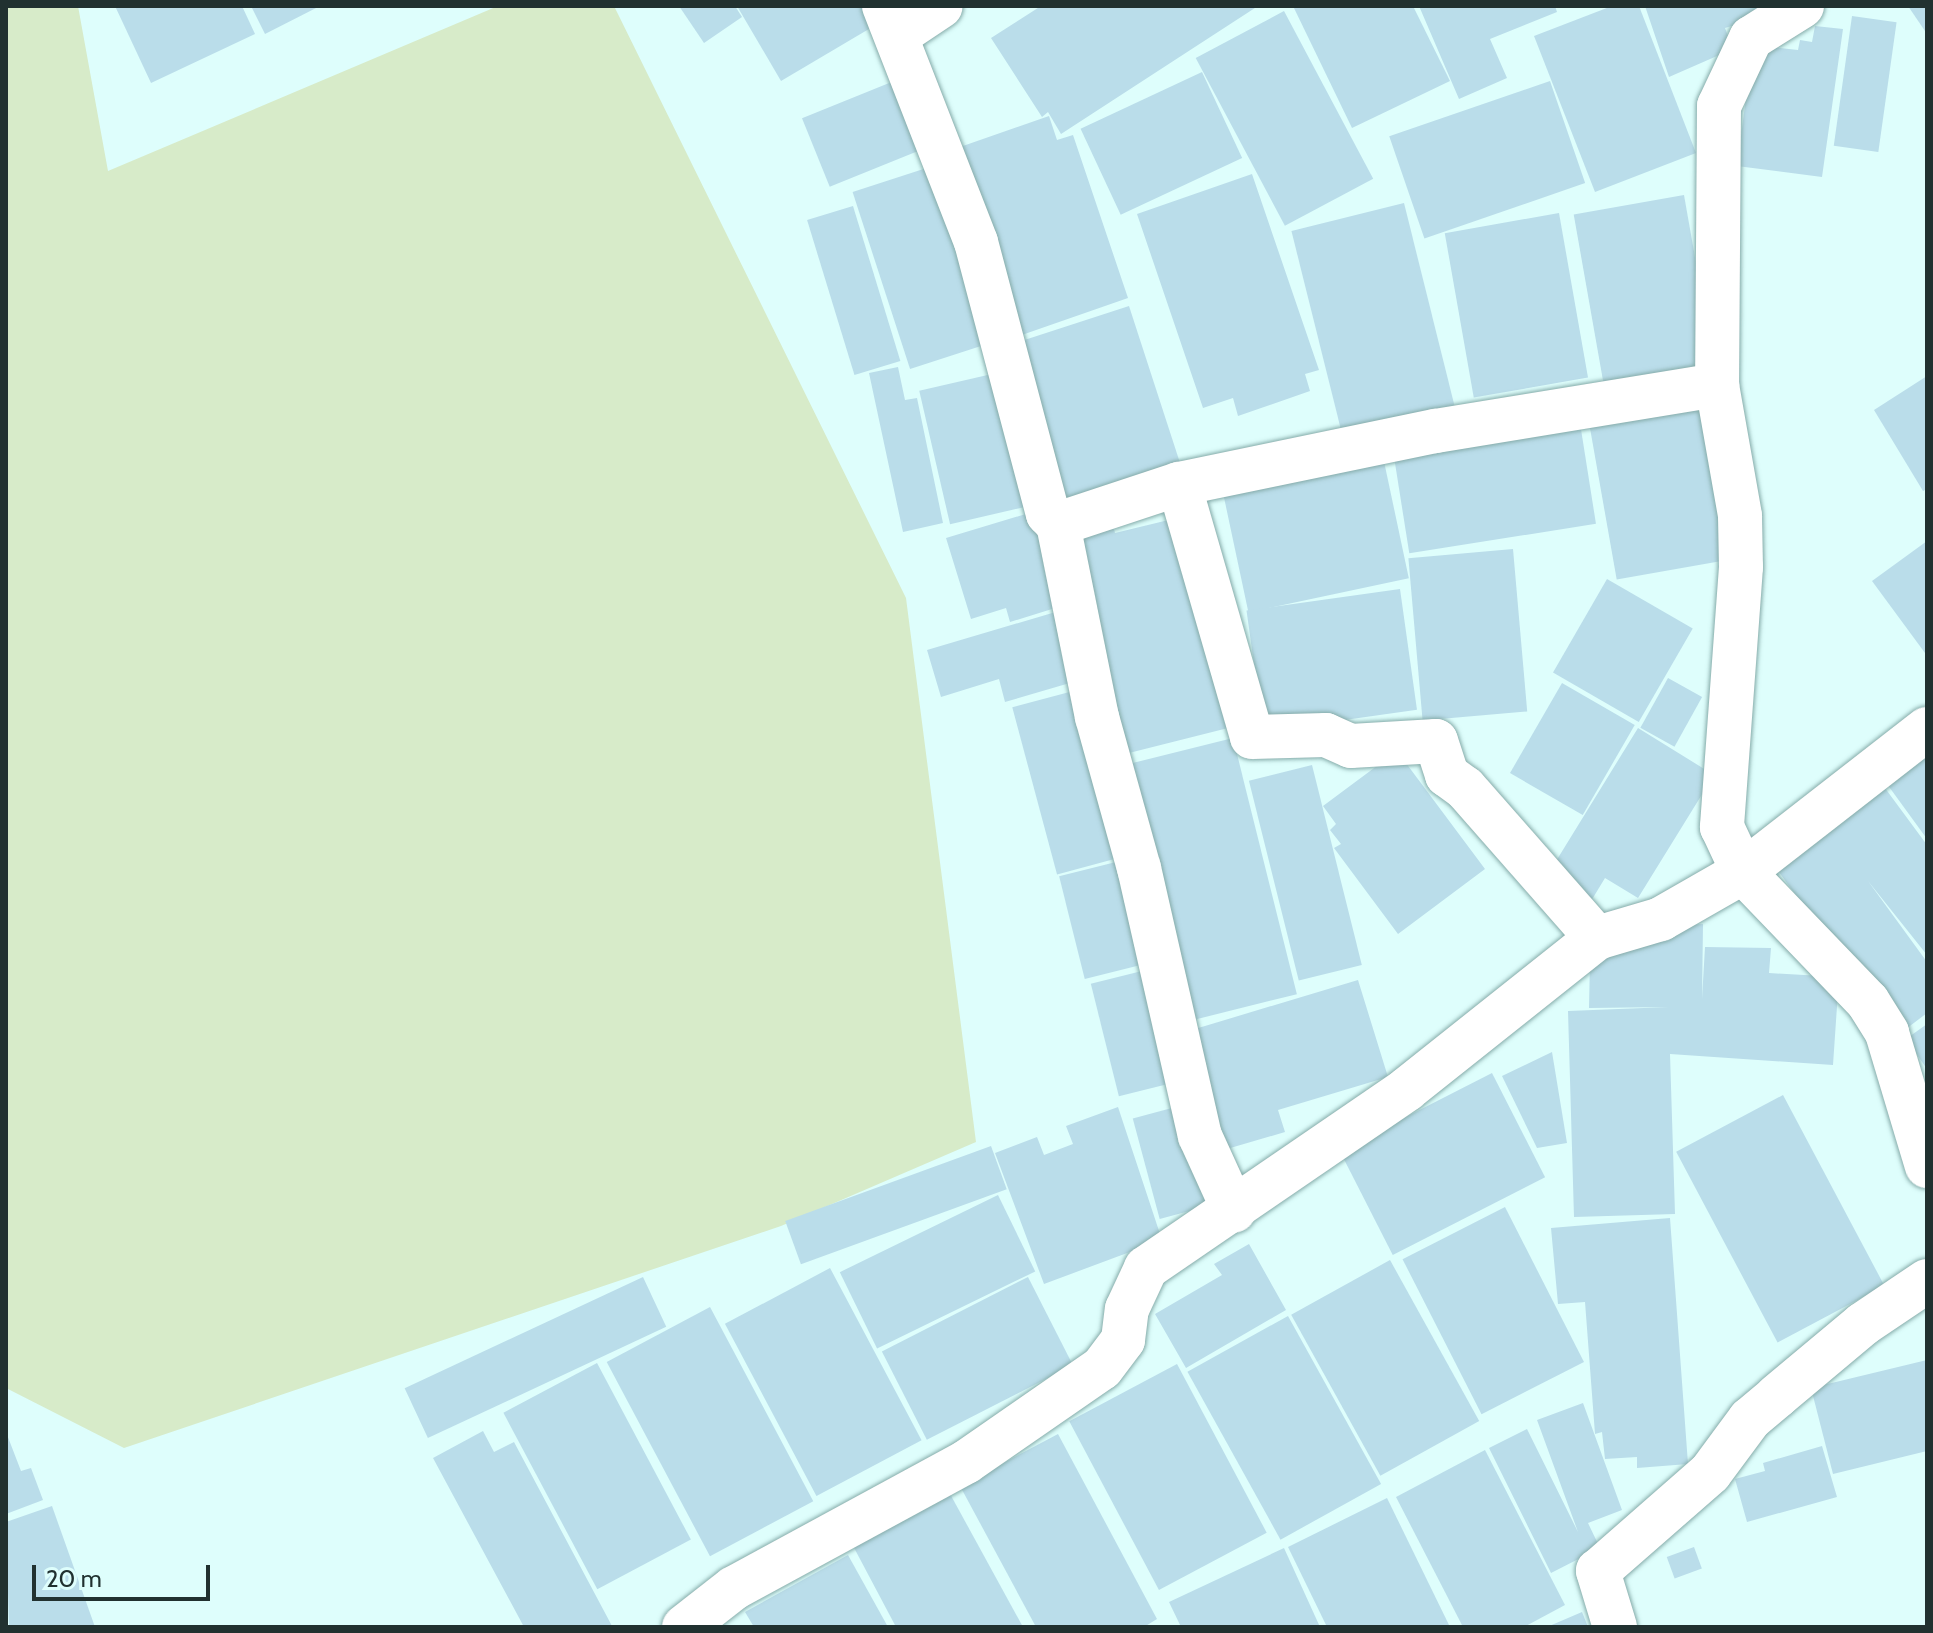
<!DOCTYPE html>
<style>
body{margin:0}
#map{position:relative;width:1933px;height:1633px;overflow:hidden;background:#defefc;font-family:Cabin,sans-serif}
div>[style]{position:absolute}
.green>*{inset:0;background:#d7ebc9}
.building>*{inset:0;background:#baddea;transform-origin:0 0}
.roads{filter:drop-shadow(0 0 2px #85aba9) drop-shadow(0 0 2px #85aba9)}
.street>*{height:44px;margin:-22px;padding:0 22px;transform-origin:22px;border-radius:22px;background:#fff}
span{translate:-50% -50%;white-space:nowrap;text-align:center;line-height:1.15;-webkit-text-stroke:6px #defefc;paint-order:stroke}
.frame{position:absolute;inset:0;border:8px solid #213130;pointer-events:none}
.scale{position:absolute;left:32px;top:1565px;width:178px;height:36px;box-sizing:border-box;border:4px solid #213130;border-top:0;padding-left:10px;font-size:24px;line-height:28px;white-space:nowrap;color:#213130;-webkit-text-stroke:6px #defefc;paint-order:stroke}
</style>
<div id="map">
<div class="green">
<div style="clip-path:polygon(6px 6px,78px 6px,108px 171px,498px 6px,614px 6px,906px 598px,976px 1142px,781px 1226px,124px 1448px,6px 1388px)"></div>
</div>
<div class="building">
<div style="clip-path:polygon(115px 6px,242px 6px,255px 34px,151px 83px)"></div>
<div style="clip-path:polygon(251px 6px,320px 6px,265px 34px)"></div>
<div style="clip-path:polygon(679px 6px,735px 6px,742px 17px,704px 43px)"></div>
<div style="clip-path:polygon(737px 6px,863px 6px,874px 26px,781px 81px)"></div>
<div style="clip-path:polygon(1041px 6px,1258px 6px,1061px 134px,1048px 112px,1042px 117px,991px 38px)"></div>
<div style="clip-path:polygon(1293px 6px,1413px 6px,1450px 81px,1352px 128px)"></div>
<div style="clip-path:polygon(1419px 6px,1555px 6px,1557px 12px,1490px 39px,1507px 78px,1459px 99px)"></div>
<div style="clip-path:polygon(1612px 6px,1639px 6px,1696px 153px,1595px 192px,1534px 36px)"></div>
<div style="clip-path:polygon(1645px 6px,1777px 6px,1779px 12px,1725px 28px,1733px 49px,1669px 77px)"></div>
<div style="clip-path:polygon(1908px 6px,1927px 6px,1927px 34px)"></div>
<div style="left:1284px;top:11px;width:190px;height:100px;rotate:62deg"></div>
<div style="left:1852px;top:16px;width:45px;height:131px;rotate:8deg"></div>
<div style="clip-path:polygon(1815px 26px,1843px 29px,1822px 177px,1737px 166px,1753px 45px,1798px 50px,1800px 40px,1812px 42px)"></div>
<div style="left:1202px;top:72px;width:95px;height:134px;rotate:65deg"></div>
<div style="left:904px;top:77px;width:74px;height:110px;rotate:68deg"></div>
<div style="left:1550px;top:81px;width:108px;height:170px;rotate:71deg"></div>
<div style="clip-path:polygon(1049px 116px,1057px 140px,1073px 135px,1128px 298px,1010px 339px,960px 147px)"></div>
<div style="left:942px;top:163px;width:186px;height:94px;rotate:72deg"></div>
<div style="clip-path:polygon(1252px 174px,1319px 370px,1305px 374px,1310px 391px,1238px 416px,1233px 398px,1203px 408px,1137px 214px)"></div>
<div style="left:1684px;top:195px;width:171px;height:112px;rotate:80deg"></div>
<div style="left:1404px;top:203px;width:223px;height:116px;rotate:76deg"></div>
<div style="left:853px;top:206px;width:162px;height:48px;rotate:73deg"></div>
<div style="left:1559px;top:213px;width:167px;height:116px;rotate:80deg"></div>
<div style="left:1129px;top:306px;width:167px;height:120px;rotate:72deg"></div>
<div style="clip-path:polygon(898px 367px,905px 400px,917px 398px,943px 523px,903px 532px,869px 373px)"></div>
<div style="left:1005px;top:371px;width:137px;height:88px;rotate:77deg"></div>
<div style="clip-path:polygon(1927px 376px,1927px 489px,1923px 491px,1874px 410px)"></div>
<div style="left:1702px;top:401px;width:161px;height:115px;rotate:80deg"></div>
<div style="left:1580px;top:423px;width:102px;height:189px;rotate:81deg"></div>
<div style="left:1382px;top:452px;width:129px;height:164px;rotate:78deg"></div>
<div style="clip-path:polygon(1039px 510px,1068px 604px,1010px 622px,1006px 608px,971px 619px,946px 538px)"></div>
<div style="clip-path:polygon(1185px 516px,1236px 726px,1121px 755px,1067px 532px,1112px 521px,1115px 533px)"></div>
<div style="clip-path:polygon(1927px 541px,1927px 651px,1925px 653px,1872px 581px)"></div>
<div style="left:1513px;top:549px;width:163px;height:105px;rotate:85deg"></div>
<div style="left:1607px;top:579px;width:99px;height:108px;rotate:30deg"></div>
<div style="left:1400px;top:589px;width:122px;height:155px;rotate:82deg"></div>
<div style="clip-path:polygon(1059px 611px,1080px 680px,1005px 702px,999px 679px,941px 697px,927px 650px)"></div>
<div style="left:1668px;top:678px;width:39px;height:57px;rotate:29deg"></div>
<div style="left:1562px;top:683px;width:84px;height:104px;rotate:30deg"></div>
<div style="left:1077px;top:690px;width:173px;height:67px;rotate:75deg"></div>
<div style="clip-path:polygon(1638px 728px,1714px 775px,1638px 898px,1605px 878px,1588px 906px,1545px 879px)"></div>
<div style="left:1233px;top:738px;width:264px;height:112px;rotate:76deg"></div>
<div style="clip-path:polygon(1397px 751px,1485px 869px,1398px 934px,1334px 848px,1341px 844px,1330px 830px,1336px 824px,1323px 806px)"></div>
<div style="clip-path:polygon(1927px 755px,1927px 839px,1887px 784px)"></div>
<div style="left:1312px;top:765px;width:206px;height:65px;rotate:76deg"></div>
<div style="clip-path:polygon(1882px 784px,1927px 845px,1927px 955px,1868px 881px,1927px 962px,1927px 1013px,1898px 1035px,1773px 864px)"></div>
<div style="left:1128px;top:859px;width:106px;height:71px;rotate:76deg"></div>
<div style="clip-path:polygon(1703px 924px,1702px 999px,1705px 947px,1771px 948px,1769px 973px,1839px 977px,1833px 1065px,1670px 1054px,1675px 1214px,1574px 1217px,1568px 1011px,1669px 1007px,1589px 1008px,1590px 960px,1657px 927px)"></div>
<div style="left:1150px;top:969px;width:116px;height:61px;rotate:76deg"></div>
<div style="clip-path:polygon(1358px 980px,1388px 1077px,1278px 1110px,1285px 1132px,1220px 1151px,1185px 1032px)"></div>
<div style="clip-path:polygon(1927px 1024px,1927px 1069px,1906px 1039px)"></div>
<div style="clip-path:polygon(1552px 1052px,1567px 1143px,1537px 1148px,1502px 1076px)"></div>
<div style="left:1492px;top:1073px;width:117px;height:171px;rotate:63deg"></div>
<div style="left:1783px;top:1095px;width:216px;height:121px;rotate:62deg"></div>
<div style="left:1183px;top:1105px;width:104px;height:52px;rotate:75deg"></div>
<div style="clip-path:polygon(1118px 1107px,1162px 1240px,1044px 1284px,995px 1153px,1037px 1137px,1044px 1155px,1073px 1144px,1066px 1126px)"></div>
<div style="left:991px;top:1146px;width:46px;height:219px;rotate:70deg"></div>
<div style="left:998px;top:1195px;width:85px;height:176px;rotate:64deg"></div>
<div style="left:1505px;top:1207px;width:174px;height:115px;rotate:63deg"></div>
<div style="clip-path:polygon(1670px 1218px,1688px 1464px,1637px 1468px,1637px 1457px,1605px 1459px,1602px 1432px,1595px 1434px,1585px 1302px,1558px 1304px,1551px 1228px)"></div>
<div style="clip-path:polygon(1249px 1244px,1286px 1310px,1186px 1368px,1155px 1314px,1222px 1275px,1214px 1264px)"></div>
<div style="left:1390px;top:1260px;width:184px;height:113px;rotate:61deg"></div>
<div style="left:830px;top:1268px;width:195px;height:119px;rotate:62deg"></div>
<div style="left:643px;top:1277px;width:55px;height:263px;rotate:65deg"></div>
<div style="left:1028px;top:1277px;width:99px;height:164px;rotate:63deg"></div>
<div style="left:710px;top:1307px;width:220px;height:117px;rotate:62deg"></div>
<div style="left:1288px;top:1316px;width:192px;height:115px;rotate:61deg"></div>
<div style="clip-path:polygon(1927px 1360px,1927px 1451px,1833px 1474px,1811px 1388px)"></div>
<div style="left:597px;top:1363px;width:200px;height:106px;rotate:62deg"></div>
<div style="left:1177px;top:1364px;width:191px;height:122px;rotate:62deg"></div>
<div style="clip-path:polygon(1583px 1403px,1622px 1510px,1588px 1523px,1600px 1548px,1551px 1573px,1489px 1448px,1527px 1429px,1578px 1532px,1537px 1420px)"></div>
<div style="clip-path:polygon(483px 1431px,494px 1452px,514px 1442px,612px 1626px,524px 1627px,433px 1458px)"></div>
<div style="clip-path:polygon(6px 1432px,21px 1471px,31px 1468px,43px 1500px,6px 1514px)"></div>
<div style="clip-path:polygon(1058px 1434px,1157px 1619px,1144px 1627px,1036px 1627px,960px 1486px)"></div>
<div style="clip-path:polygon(1822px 1446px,1837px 1497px,1747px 1522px,1735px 1479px,1765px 1471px,1763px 1463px)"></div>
<div style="clip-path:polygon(1485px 1450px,1565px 1605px,1524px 1627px,1463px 1627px,1396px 1497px)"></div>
<div style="clip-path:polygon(949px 1492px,1023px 1627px,896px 1627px,852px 1544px)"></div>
<div style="clip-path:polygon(1387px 1498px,1450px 1627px,1327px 1627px,1288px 1547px)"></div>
<div style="clip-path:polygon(52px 1506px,95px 1627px,9px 1627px,6px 1522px)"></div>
<div style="left:1694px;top:1547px;width:23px;height:29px;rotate:70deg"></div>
<div style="clip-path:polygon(1284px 1548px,1320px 1627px,1181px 1627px,1169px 1602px)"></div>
<div style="clip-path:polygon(848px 1555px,888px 1627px,754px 1627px,745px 1612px)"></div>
<div style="clip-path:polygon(1582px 1612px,1588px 1627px,1547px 1627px)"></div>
</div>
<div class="roads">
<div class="street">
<div style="left:884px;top:6px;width:253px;rotate:68.7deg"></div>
<div style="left:976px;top:242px;width:281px;rotate:75.2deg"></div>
<div style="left:1048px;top:514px;width:14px;rotate:45deg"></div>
<div style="left:1058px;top:524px;width:127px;rotate:-18.3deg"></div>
<div style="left:1179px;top:484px;width:262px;rotate:-11.7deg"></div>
<div style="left:1436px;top:431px;width:285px;rotate:-9.3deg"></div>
<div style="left:1802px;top:6px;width:60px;rotate:147.9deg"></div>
<div style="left:1751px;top:38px;width:75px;rotate:115.2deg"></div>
<div style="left:1719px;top:106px;width:279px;rotate:90.4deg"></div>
<div style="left:1717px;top:385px;width:133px;rotate:80deg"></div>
<div style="left:1740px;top:516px;width:51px;rotate:88.9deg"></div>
<div style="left:1741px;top:567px;width:261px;rotate:94.2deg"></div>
<div style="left:1722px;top:827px;width:50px;rotate:65deg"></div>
<div style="left:1743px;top:872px;width:180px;rotate:46.1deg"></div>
<div style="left:1868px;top:1002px;width:36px;rotate:58deg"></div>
<div style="left:1887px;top:1033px;width:139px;rotate:73.3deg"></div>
<div style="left:899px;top:34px;width:50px;rotate:-33.7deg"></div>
<div style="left:1179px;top:484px;width:263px;rotate:73.9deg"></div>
<div style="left:1252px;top:737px;width:74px;rotate:-1.5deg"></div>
<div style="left:1326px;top:735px;width:27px;rotate:24deg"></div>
<div style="left:1351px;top:746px;width:85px;rotate:-3.4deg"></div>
<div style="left:1436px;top:741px;width:36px;rotate:72deg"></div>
<div style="left:1447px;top:775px;width:22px;rotate:36deg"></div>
<div style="left:1465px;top:788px;width:200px;rotate:48.7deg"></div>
<div style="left:1058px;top:524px;width:197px;rotate:78.6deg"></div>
<div style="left:1097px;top:717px;width:157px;rotate:74.5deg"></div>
<div style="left:1139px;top:868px;width:275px;rotate:77.2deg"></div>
<div style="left:1200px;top:1136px;width:82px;rotate:65.6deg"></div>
<div style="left:684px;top:1627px;width:63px;rotate:-38deg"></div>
<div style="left:734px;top:1588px;width:264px;rotate:-28.5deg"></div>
<div style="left:966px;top:1462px;width:165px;rotate:-34.7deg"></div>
<div style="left:1102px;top:1368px;width:35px;rotate:-53deg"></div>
<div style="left:1123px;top:1340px;width:31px;rotate:-83deg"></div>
<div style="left:1127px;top:1309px;width:45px;rotate:-65.1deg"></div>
<div style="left:1146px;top:1268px;width:316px;rotate:-34.4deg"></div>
<div style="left:1407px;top:1089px;width:243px;rotate:-38.5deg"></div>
<div style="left:1597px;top:938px;width:67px;rotate:-16.5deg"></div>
<div style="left:1661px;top:919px;width:95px;rotate:-29.8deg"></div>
<div style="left:1743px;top:872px;width:233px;rotate:-37.9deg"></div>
<div style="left:1615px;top:1627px;width:59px;rotate:-106.9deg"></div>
<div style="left:1598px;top:1571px;width:149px;rotate:-41.2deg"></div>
<div style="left:1710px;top:1473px;width:67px;rotate:-53.5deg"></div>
<div style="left:1750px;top:1419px;width:35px;rotate:-40deg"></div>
<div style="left:1777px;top:1396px;width:112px;rotate:-39.9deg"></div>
<div style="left:1863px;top:1324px;width:77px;rotate:-33.9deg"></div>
</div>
</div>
<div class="frame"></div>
<div class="scale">20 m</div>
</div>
